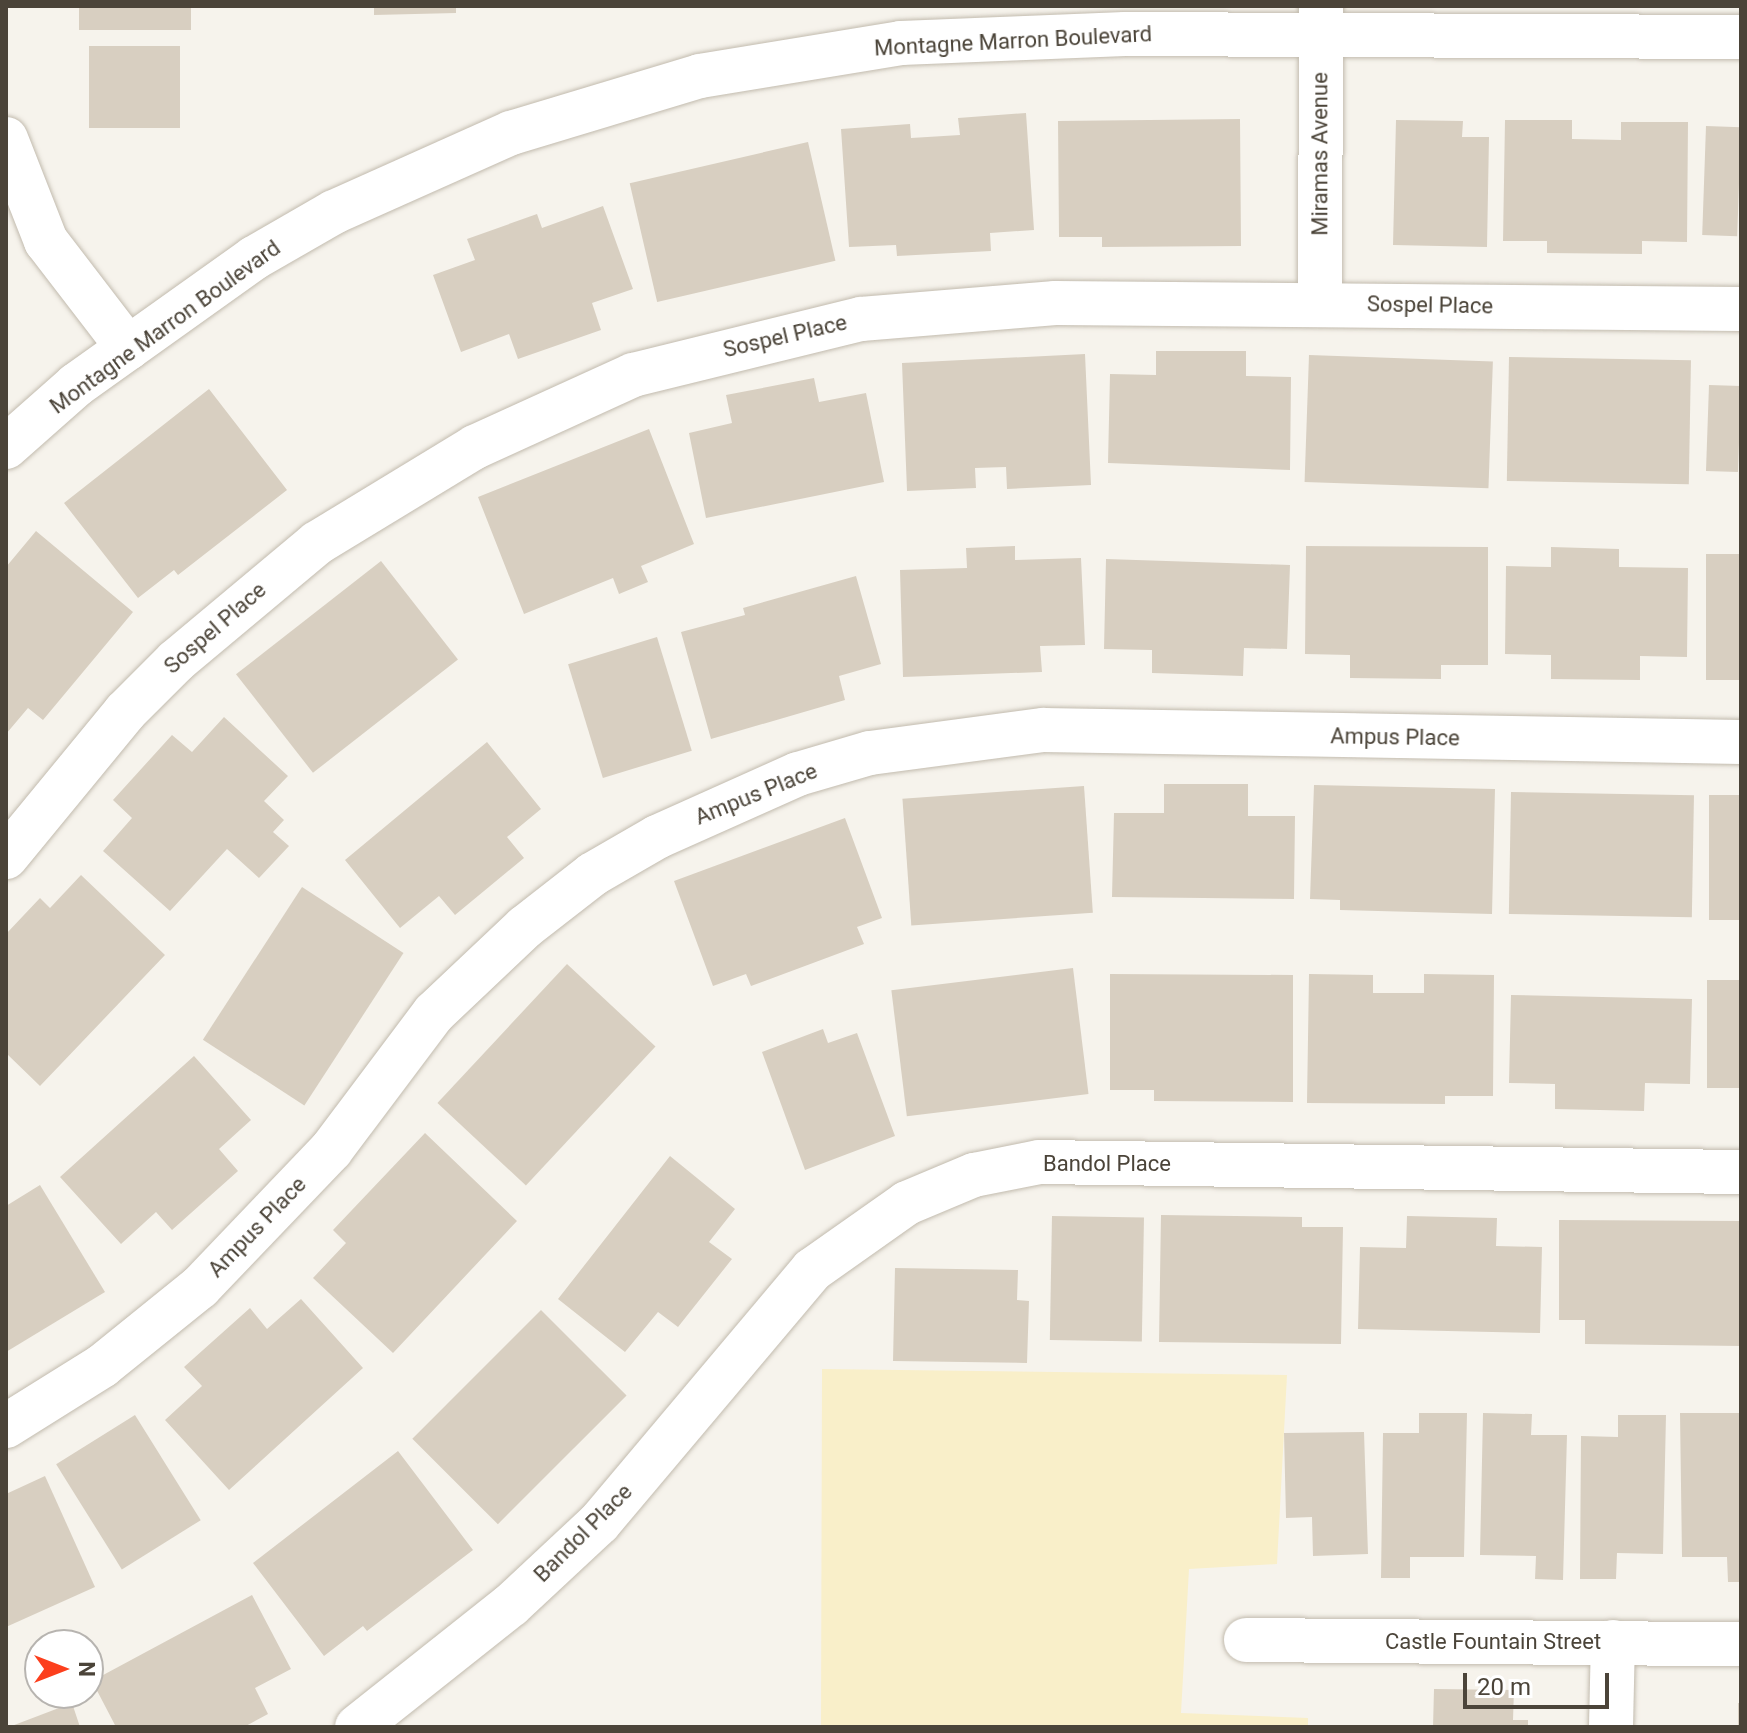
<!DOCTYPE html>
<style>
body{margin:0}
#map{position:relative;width:1747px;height:1733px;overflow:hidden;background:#f6f3ec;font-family:Roboto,sans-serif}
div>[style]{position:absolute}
.sand>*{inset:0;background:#f9efc9}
.building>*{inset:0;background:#d8cfc1;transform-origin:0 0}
.roads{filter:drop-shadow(0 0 2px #c2bbae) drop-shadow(0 0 2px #c2bbae)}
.street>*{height:44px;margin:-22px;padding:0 22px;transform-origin:22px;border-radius:22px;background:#fff}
span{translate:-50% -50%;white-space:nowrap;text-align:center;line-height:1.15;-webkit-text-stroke:6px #fff;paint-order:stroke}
.street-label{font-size:22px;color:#4b4439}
.frame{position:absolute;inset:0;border:8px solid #4b4439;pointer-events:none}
.north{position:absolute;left:24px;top:1629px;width:80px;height:80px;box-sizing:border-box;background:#fff;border:2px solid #b7b4b0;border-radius:50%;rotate:90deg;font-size:22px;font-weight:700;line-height:32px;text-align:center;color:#4b4439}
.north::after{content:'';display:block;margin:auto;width:28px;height:36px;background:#fc3f1d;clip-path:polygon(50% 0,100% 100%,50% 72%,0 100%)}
.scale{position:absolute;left:1463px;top:1673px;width:146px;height:36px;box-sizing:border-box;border:4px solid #4b4439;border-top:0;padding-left:10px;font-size:24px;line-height:28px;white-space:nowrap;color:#4b4439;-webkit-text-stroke:6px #fff;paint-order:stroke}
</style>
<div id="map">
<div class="sand">
<div style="clip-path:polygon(822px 1369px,1287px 1375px,1277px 1564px,1189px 1569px,1181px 1713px,1308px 1718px,1308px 1727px,821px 1727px)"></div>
</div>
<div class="building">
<div style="left:79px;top:6px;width:112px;height:24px"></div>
<div style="clip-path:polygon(374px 6px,456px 6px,456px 13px,374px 15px)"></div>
<div style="left:89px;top:46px;width:91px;height:82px"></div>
<div style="clip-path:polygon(1026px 113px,1034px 230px,990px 233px,991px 251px,897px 256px,896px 245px,849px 247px,841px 129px,910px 124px,911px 138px,960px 135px,958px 118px)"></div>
<div style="clip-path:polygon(1240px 119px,1241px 246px,1102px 247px,1102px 237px,1059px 237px,1058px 121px)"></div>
<div style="clip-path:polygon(1396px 120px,1463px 121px,1462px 137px,1489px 137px,1487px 247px,1393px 245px)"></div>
<div style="clip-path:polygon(1505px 120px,1572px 120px,1572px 139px,1621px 140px,1621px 122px,1688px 122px,1687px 242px,1642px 241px,1642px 254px,1547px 253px,1547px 241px,1503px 241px)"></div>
<div style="left:1706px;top:126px;width:35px;height:109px;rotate:2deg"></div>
<div style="left:808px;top:142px;width:122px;height:183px;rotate:77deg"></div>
<div style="clip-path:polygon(603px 206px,633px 289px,592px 303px,601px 330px,518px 359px,509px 334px,461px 352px,433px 275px,475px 260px,467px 239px,537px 214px,542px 228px)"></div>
<div style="clip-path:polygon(1156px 351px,1246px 351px,1246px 376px,1291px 377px,1290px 470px,1108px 463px,1110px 374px,1156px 375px)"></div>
<div style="clip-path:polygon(1085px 354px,1091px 485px,1007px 489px,1006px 467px,975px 468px,976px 488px,907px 491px,902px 363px)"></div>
<div style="left:1309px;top:355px;width:184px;height:127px;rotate:2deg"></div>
<div style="left:1509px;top:357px;width:182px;height:124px;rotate:1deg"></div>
<div style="clip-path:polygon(814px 378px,819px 402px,866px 393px,884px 482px,706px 518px,689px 433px,732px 423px,726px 395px)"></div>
<div style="left:1709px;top:385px;width:32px;height:86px;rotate:2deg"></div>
<div style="clip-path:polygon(209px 389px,287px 490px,178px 575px,174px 570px,138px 598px,64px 503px)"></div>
<div style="clip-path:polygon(649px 429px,694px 544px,641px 566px,648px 582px,619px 594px,613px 578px,524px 614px,478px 497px)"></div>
<div style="clip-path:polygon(36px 531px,133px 612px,43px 720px,28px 708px,6px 734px,6px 567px)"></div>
<div style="clip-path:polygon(1015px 546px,1015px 560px,1081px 558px,1085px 645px,1040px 646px,1042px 672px,903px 677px,900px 570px,967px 568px,966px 548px)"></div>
<div style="clip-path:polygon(1306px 546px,1488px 547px,1488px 665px,1441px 665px,1441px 679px,1350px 678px,1350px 655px,1305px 654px)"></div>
<div style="clip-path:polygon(1551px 547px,1619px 549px,1619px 567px,1688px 568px,1687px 657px,1640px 656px,1640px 680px,1551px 679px,1551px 655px,1505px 654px,1506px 566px,1551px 567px)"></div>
<div style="left:1706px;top:554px;width:35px;height:126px"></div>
<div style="clip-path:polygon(1106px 559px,1290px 565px,1287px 649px,1244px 648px,1243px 676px,1152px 673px,1152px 650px,1104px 649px)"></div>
<div style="left:381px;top:561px;width:125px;height:184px;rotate:52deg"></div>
<div style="clip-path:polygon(856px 576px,881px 664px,839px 676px,845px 700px,711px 739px,681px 632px,745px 615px,743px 608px)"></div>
<div style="left:657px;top:637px;width:119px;height:93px;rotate:73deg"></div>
<div style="clip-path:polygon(224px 717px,288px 776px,264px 801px,284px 820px,273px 832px,289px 846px,259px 878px,227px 849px,170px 911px,103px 851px,132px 818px,113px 800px,172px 735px,192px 752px)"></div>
<div style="clip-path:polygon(487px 742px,541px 809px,507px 837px,524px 858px,455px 915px,439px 896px,400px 928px,345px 860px)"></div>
<div style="clip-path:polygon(1164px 784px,1248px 784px,1248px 816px,1295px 816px,1294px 899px,1112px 897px,1114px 813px,1164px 813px)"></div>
<div style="clip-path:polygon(1314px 785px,1495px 789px,1492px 914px,1340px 910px,1340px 900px,1310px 899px)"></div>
<div style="left:1084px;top:786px;width:127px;height:182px;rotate:86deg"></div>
<div style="left:1511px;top:792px;width:183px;height:122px;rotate:1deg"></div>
<div style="left:1741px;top:795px;width:125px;height:32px;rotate:90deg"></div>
<div style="clip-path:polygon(845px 818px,882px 918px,857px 927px,864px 944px,751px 986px,746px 974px,713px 986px,674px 881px)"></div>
<div style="clip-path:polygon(81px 875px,165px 955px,40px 1086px,6px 1053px,6px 934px,40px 898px,50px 908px)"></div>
<div style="left:302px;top:887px;width:121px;height:182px;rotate:33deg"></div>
<div style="left:567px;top:964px;width:121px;height:190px;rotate:43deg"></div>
<div style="left:1073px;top:968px;width:127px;height:183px;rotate:83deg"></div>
<div style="clip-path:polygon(1110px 974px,1293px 975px,1293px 1102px,1154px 1101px,1154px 1090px,1110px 1090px)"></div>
<div style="clip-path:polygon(1309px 974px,1373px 975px,1373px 993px,1424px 993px,1424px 974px,1494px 975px,1493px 1096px,1445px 1096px,1445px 1104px,1307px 1103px)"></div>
<div style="left:1707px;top:980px;width:34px;height:108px"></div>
<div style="clip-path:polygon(1511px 995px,1692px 999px,1690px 1084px,1645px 1083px,1644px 1111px,1555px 1109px,1555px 1084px,1509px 1083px)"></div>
<div style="clip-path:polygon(823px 1029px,828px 1043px,857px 1033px,895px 1136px,805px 1170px,762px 1052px)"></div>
<div style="clip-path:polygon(194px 1056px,251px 1120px,219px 1149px,238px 1171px,172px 1230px,156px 1212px,121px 1244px,60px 1177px)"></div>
<div style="clip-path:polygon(425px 1133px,517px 1221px,393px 1353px,313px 1278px,346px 1243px,333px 1230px)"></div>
<div style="clip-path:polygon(670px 1156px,735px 1209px,709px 1242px,732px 1259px,678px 1327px,658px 1312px,625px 1352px,558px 1299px)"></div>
<div style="clip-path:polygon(40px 1185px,105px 1292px,6px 1352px,6px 1206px)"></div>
<div style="clip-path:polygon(1161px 1215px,1302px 1217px,1302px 1227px,1343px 1227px,1341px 1344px,1159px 1342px)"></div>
<div style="left:1052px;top:1216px;width:92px;height:124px;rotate:1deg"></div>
<div style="clip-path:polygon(1407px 1216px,1497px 1218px,1496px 1246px,1542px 1247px,1540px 1333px,1358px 1329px,1360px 1247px,1406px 1248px)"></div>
<div style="clip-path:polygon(1559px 1220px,1741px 1221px,1741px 1346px,1585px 1344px,1585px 1320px,1559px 1320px)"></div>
<div style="clip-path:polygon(895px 1268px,1018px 1270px,1017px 1300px,1029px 1301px,1027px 1363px,893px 1361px)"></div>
<div style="clip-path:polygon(301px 1299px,363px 1368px,229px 1490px,165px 1420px,202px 1386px,184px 1367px,250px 1308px,267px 1329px)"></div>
<div style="left:541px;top:1310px;width:121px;height:182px;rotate:45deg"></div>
<div style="clip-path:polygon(1419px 1413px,1467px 1413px,1464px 1557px,1410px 1557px,1410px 1578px,1381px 1578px,1383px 1433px,1419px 1433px)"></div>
<div style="clip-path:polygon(1483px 1413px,1532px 1414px,1531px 1435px,1567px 1435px,1563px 1580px,1535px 1579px,1536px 1556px,1480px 1555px)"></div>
<div style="clip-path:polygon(1680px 1413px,1741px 1413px,1741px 1582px,1728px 1582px,1727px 1557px,1682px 1557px)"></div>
<div style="left:135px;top:1415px;width:124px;height:93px;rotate:58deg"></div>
<div style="clip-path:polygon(1618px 1415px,1666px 1415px,1663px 1554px,1617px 1553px,1616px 1579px,1580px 1579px,1581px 1436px,1618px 1437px)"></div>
<div style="clip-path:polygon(1364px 1432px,1368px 1554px,1313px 1556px,1312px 1517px,1286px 1518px,1284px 1433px)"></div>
<div style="clip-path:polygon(398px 1451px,473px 1550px,367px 1631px,363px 1626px,324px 1656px,253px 1563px)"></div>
<div style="clip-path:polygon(45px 1476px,95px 1587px,6px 1627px,6px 1494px)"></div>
<div style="clip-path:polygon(252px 1595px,291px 1669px,255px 1688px,268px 1714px,244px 1727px,116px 1727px,92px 1681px)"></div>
<div style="clip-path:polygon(1434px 1689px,1514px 1690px,1513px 1720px,1528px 1720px,1528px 1727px,1433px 1727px)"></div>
<div style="clip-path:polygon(72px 1703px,80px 1727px,9px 1727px)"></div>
<div style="left:1738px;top:1703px;width:3px;height:24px"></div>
</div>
<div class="roads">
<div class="street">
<div style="left:6px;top:139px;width:110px;rotate:68.6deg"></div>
<div style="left:46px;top:241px;width:135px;rotate:52.5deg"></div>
<div style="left:1320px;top:303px;width:297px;rotate:-89.8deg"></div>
<div style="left:6px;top:447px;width:94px;rotate:-41.5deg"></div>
<div style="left:76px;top:385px;width:219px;rotate:-35.5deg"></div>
<div style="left:254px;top:258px;width:92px;rotate:-29.9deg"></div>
<div style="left:334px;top:212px;width:194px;rotate:-24.1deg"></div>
<div style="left:511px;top:133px;width:197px;rotate:-16.8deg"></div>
<div style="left:700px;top:76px;width:204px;rotate:-9.3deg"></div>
<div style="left:901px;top:43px;width:224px;rotate:-2.3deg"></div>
<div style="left:1125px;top:34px;width:616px;rotate:0.28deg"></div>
<div style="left:6px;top:857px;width:188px;rotate:-50.6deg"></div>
<div style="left:125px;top:712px;width:72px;rotate:-45deg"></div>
<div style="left:176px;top:661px;width:184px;rotate:-39.9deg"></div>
<div style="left:317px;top:543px;width:185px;rotate:-31.3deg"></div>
<div style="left:475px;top:447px;width:174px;rotate:-24.5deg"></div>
<div style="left:633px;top:375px;width:235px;rotate:-13.8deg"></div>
<div style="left:861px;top:319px;width:195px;rotate:-4.7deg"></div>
<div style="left:1055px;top:303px;width:686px;rotate:0.5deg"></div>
<div style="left:6px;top:1426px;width:113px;rotate:-32deg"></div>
<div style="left:102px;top:1366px;width:126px;rotate:-38.9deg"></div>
<div style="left:200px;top:1287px;width:190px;rotate:-46.3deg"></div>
<div style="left:331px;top:1150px;width:171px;rotate:-53.1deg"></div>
<div style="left:434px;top:1013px;width:125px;rotate:-43.4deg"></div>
<div style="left:525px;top:927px;width:86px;rotate:-37.9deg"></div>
<div style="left:593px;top:874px;width:74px;rotate:-30deg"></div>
<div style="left:657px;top:837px;width:154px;rotate:-24.1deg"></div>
<div style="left:798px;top:774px;width:75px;rotate:-16.3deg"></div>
<div style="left:870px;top:753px;width:175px;rotate:-7.6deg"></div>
<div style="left:1043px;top:730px;width:698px;rotate:0.98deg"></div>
<div style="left:1246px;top:1640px;width:495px;rotate:0.5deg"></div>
<div style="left:357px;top:1727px;width:196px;rotate:-38.4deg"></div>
<div style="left:511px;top:1605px;width:120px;rotate:-43deg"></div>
<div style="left:599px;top:1523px;width:331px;rotate:-49.9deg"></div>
<div style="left:812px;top:1270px;width:116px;rotate:-35.2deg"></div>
<div style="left:907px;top:1203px;width:73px;rotate:-22.7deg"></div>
<div style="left:974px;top:1175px;width:66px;rotate:-11.3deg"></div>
<div style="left:1039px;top:1162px;width:702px;rotate:0.82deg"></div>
<div style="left:1611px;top:1727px;width:85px;rotate:-88.7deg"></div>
</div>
</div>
<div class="street-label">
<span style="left:1013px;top:41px;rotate:-3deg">Montagne Marron Boulevard</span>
<span style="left:1320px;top:154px;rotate:-90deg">Miramas Avenue</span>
<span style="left:1430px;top:305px;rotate:1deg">Sospel Place</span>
<span style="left:165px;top:327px;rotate:-36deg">Montagne Marron Boulevard</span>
<span style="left:785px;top:336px;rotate:-13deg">Sospel Place</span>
<span style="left:215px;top:628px;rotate:-41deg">Sospel Place</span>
<span style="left:1395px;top:737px;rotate:1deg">Ampus Place</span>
<span style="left:756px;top:794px;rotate:-22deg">Ampus Place</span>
<span style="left:1107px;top:1164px">Bandol Place</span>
<span style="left:257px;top:1227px;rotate:-46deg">Ampus Place</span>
<span style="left:583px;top:1533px;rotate:-45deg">Bandol Place</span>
<span style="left:1493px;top:1642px">Castle Fountain Street</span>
</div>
<div class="frame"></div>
<div class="north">N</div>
<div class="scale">20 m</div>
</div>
